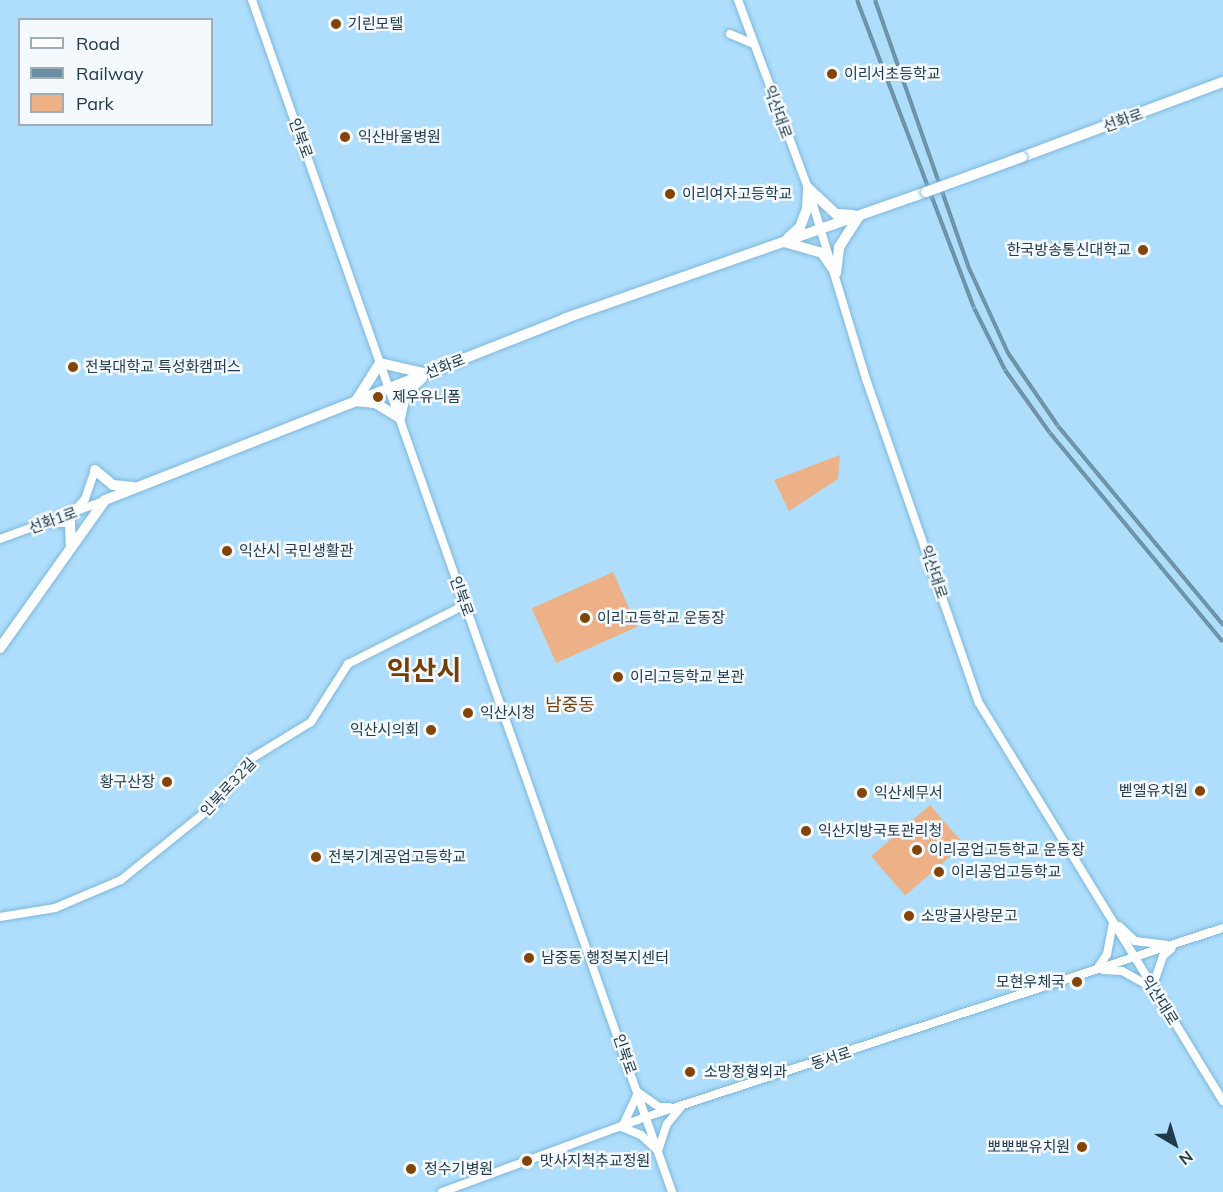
<!DOCTYPE html>
<meta charset="utf-8">
<style>
body{margin:0}
#map{position:relative;width:1223px;height:1192px;overflow:hidden;background:#afdefc;font-family:Mulish,"Noto Sans KR",sans-serif}
div>[style]{position:absolute}
.green>*{inset:0;background:#ecb186;transform-origin:0 0}
.roads{filter:drop-shadow(0 0 2px #7db8dc) drop-shadow(0 0 2px #7db8dc)}
.minor>*{height:8px;margin:-4px;padding:0 4px;transform-origin:4px;border-radius:4px;background:#fff}
.major>*{height:10px;margin:-5px;padding:0 5px;transform-origin:5px;border-radius:5px;background:#fff}
.rail>*{height:4px;margin-top:-2px;transform-origin:0;background:repeating-linear-gradient(90deg,#f3f9fc 0 4.5px,#6a8ea4 0 9px);box-sizing:border-box;border-block:2px solid #6a8ea4}
.bridges{filter:drop-shadow(0 0 2px #7db8dc) drop-shadow(0 0 2px #7db8dc)}
.major-bridge>*{height:10px;margin:-5px;padding:0 5px;transform-origin:5px;border-radius:5px;background:#fff}
.dots>*{width:16px;height:16px;translate:-50% -50%;box-sizing:border-box;border:3px solid #f3f9fc;border-radius:50%}
span{translate:-50% -50%;white-space:nowrap;text-align:center;line-height:1.15;-webkit-text-stroke:5px #f3f9fc;paint-order:stroke}
.poi-label{font-size:15px;color:#223a49}
.left{translate:0 -50%;text-align:left}
.right{translate:-100% -50%;text-align:right}
.street-label{font-size:15px;color:#223a49}
.quarter-label{font-size:18px;color:#763d05}
.town-label{font-size:27px;color:#763d05;font-weight:700}
.legend{position:absolute;left:18px;top:18px;width:195px;height:108px;box-sizing:border-box;background:#f3f9fc;border:2px solid #9fadb4;margin:0;padding:8px 10px;list-style:none;font-size:18px;color:#223a49}
.legend li{display:flex;align-items:center;gap:12px;height:30px}
.legend b{width:30px;border:2px solid #9fadb4}
.north{position:absolute;left:1145px;top:1114px;width:60px;height:60px;-webkit-text-stroke:4px #f3f9fc;paint-order:stroke;rotate:142deg;font-size:16px;font-weight:700;line-height:24px;text-align:center;color:#223a49}
.north::after{content:'';display:block;margin:auto;width:21px;height:27px;background:#223a49;clip-path:polygon(50% 0,100% 100%,50% 72%,0 100%)}
</style>
<div id="map">
<div class="green">
<div style="clip-path:polygon(840px 455px,838px 479px,789px 511px,774px 480px)"></div>
<div style="left:613px;top:572px;width:60px;height:89px;rotate:66deg"></div>
<div style="left:930px;top:805px;width:52px;height:78px;rotate:49deg"></div>
</div>
<div class="roads">
<div class="minor">
<div style="left:252px;top:0;width:1264px;rotate:70.59deg"></div>
<div style="left:738px;top:0;width:201px;rotate:69.6deg"></div>
<div style="left:808px;top:188px;width:200px;rotate:73.1deg"></div>
<div style="left:866px;top:379px;width:343px;rotate:70.8deg"></div>
<div style="left:979px;top:703px;width:467px;rotate:58.5deg"></div>
<div style="left:730px;top:34px;width:26px;rotate:23deg"></div>
<div style="left:75px;top:510px;width:15px;rotate:-48deg"></div>
<div style="left:85px;top:499px;width:31px;rotate:-71deg"></div>
<div style="left:0;top:539px;width:111px;rotate:-20.1deg"></div>
<div style="left:0;top:917px;width:56px;rotate:-9.3deg"></div>
<div style="left:55px;top:908px;width:72px;rotate:-23deg"></div>
<div style="left:121px;top:880px;width:119px;rotate:-38.9deg"></div>
<div style="left:214px;top:805px;width:57px;rotate:-52.1deg"></div>
<div style="left:249px;top:760px;width:73px;rotate:-31.5deg"></div>
<div style="left:311px;top:722px;width:69px;rotate:-57.5deg"></div>
<div style="left:348px;top:664px;width:131px;rotate:-26.8deg"></div>
<div style="left:1119px;top:926px;width:22px;rotate:43deg"></div>
<div style="left:1135px;top:941px;width:31px;rotate:7deg"></div>
<div style="left:1097px;top:969px;width:18px;rotate:-56deg"></div>
<div style="left:1107px;top:954px;width:32px;rotate:-79deg"></div>
<div style="left:1103px;top:970px;width:19px;rotate:3deg"></div>
<div style="left:1122px;top:971px;width:31px;rotate:29deg"></div>
<div style="left:1152px;top:988px;width:34px;rotate:-71deg"></div>
<div style="left:1163px;top:956px;width:11px;rotate:-41deg"></div>
<div style="left:638px;top:1093px;width:38px;rotate:115deg"></div>
<div style="left:622px;top:1127px;width:21px;rotate:23deg"></div>
<div style="left:641px;top:1135px;width:23px;rotate:43deg"></div>
<div style="left:658px;top:1151px;width:28px;rotate:-72deg"></div>
<div style="left:667px;top:1124px;width:22px;rotate:-51deg"></div>
<div style="left:639px;top:1093px;width:24px;rotate:35deg"></div>
<div style="left:659px;top:1107px;width:10px"></div>
<div style="left:442px;top:1192px;width:217px;rotate:-20.2deg"></div>
<div style="left:646px;top:1117px;width:607px;rotate:-18.14deg"></div>
</div>
<div class="major">
<div style="left:1022px;top:157px;width:215px;rotate:-20.5deg"></div>
<div style="left:808px;top:188px;width:38px;rotate:43deg"></div>
<div style="left:836px;top:214px;width:17px;rotate:3deg"></div>
<div style="left:788px;top:238px;width:16px;rotate:-43deg"></div>
<div style="left:800px;top:227px;width:19px;rotate:-69deg"></div>
<div style="left:807px;top:209px;width:21px;rotate:-87deg"></div>
<div style="left:784px;top:242px;width:40px;rotate:16deg"></div>
<div style="left:822px;top:253px;width:24px;rotate:55deg"></div>
<div style="left:836px;top:273px;width:26px;rotate:-83deg"></div>
<div style="left:839px;top:247px;width:37px;rotate:-57deg"></div>
<div style="left:400px;top:418px;width:29px;rotate:-149deg"></div>
<div style="left:375px;top:403px;width:19px;rotate:-174deg"></div>
<div style="left:356px;top:401px;width:45px;rotate:-57.7deg"></div>
<div style="left:380px;top:363px;width:44px;rotate:13.1deg"></div>
<div style="left:400px;top:418px;width:26px;rotate:-77deg"></div>
<div style="left:406px;top:393px;width:22px;rotate:-43deg"></div>
<div style="left:95px;top:470px;width:23px;rotate:40deg"></div>
<div style="left:113px;top:485px;width:20px;rotate:6deg"></div>
<div style="left:48px;top:522px;width:22px"></div>
<div style="left:70px;top:522px;width:25px;rotate:88deg"></div>
<div style="left:0;top:648px;width:181px;rotate:-54.6deg"></div>
<div style="left:105px;top:500px;width:496px;rotate:-21.5deg"></div>
<div style="left:566px;top:318px;width:381px;rotate:-19.3deg"></div>
</div>
</div>
<div class="rail">
<div style="left:857px;top:0;width:329px;rotate:69.2deg"></div>
<div style="left:974px;top:308px;width:69px;rotate:63.4deg"></div>
<div style="left:1005px;top:370px;width:77px;rotate:54.5deg"></div>
<div style="left:1050px;top:433px;width:271px;rotate:50.4deg"></div>
<div style="left:875px;top:0;width:282px;rotate:70.7deg"></div>
<div style="left:968px;top:266px;width:96px;rotate:65.3deg"></div>
<div style="left:1008px;top:353px;width:88px;rotate:55.6deg"></div>
<div style="left:1058px;top:426px;width:259px;rotate:50.3deg"></div>
</div>
<div class="bridges">
<div class="major-bridge">
<div style="left:926px;top:192px;width:102px;rotate:-20deg"></div>
</div>
</div>
<div class="dots">
<div style="left:336px;top:24px;background:#834405"></div>
<div style="left:832px;top:74px;background:#834405"></div>
<div style="left:345px;top:137px;background:#834405"></div>
<div style="left:670px;top:194px;background:#834405"></div>
<div style="left:1143px;top:250px;background:#834405"></div>
<div style="left:73px;top:367px;background:#834405"></div>
<div style="left:378px;top:397px;background:#834405"></div>
<div style="left:227px;top:551px;background:#834405"></div>
<div style="left:585px;top:618px;background:#834405"></div>
<div style="left:618px;top:677px;background:#834405"></div>
<div style="left:468px;top:713px;background:#834405"></div>
<div style="left:431px;top:730px;background:#834405"></div>
<div style="left:167px;top:782px;background:#834405"></div>
<div style="left:1200px;top:791px;background:#834405"></div>
<div style="left:862px;top:793px;background:#834405"></div>
<div style="left:806px;top:831px;background:#834405"></div>
<div style="left:917px;top:850px;background:#834405"></div>
<div style="left:316px;top:857px;background:#834405"></div>
<div style="left:939px;top:872px;background:#834405"></div>
<div style="left:909px;top:916px;background:#834405"></div>
<div style="left:529px;top:958px;background:#834405"></div>
<div style="left:1077px;top:982px;background:#834405"></div>
<div style="left:690px;top:1072px;background:#834405"></div>
<div style="left:1082px;top:1147px;background:#834405"></div>
<div style="left:527px;top:1161px;background:#834405"></div>
<div style="left:411px;top:1169px;background:#834405"></div>
</div>
<div class="poi-label">
<span class="left" style="left:348px;top:24px">기린모텔</span>
<span class="left" style="left:844px;top:74px">이리서초등학교</span>
<span class="left" style="left:358px;top:137px">익산바울병원</span>
<span class="left" style="left:682px;top:194px">이리여자고등학교</span>
<span class="right" style="left:1131px;top:250px">한국방송통신대학교</span>
<span class="left" style="left:85px;top:367px">전북대학교 특성화캠퍼스</span>
<span class="left" style="left:392px;top:397px">제우유니폼</span>
<span class="left" style="left:239px;top:551px">익산시 국민생활관</span>
<span class="left" style="left:597px;top:618px">이리고등학교 운동장</span>
<span class="left" style="left:630px;top:677px">이리고등학교 본관</span>
<span class="left" style="left:480px;top:713px">익산시청</span>
<span class="right" style="left:419px;top:730px">익산시의회</span>
<span class="right" style="left:155px;top:782px">황구산장</span>
<span class="right" style="left:1188px;top:791px">벧엘유치원</span>
<span class="left" style="left:874px;top:793px">익산세무서</span>
<span class="left" style="left:818px;top:831px">익산지방국토관리청</span>
<span class="left" style="left:929px;top:850px">이리공업고등학교 운동장</span>
<span class="left" style="left:328px;top:857px">전북기계공업고등학교</span>
<span class="left" style="left:951px;top:872px">이리공업고등학교</span>
<span class="left" style="left:921px;top:916px">소망글사랑문고</span>
<span class="left" style="left:541px;top:958px">남중동 행정복지센터</span>
<span class="right" style="left:1065px;top:982px">모현우체국</span>
<span class="left" style="left:704px;top:1072px">소망정형외과</span>
<span class="right" style="left:1070px;top:1147px">뽀뽀뽀유치원</span>
<span class="left" style="left:540px;top:1161px">맛사지척추교정원</span>
<span class="left" style="left:424px;top:1169px">정수기병원</span>
</div>
<div class="street-label">
<span style="left:778px;top:112px;rotate:70deg">익산대로</span>
<span style="left:1123px;top:120px;rotate:-20deg">선화로</span>
<span style="left:301px;top:138px;rotate:70deg">인북로</span>
<span style="left:445px;top:366px;rotate:-21deg">선화로</span>
<span style="left:53px;top:520px;rotate:-20deg">선화1로</span>
<span style="left:934px;top:572px;rotate:71deg">익산대로</span>
<span style="left:462px;top:596px;rotate:70deg">인북로</span>
<span style="left:228px;top:787px;rotate:-47deg">인북로32길</span>
<span style="left:1160px;top:1000px;rotate:58deg">익산대로</span>
<span style="left:625px;top:1054px;rotate:71deg">인북로</span>
<span style="left:831px;top:1058px;rotate:-18deg">동서로</span>
</div>
<div class="quarter-label">
<span style="left:570px;top:705px">남중동</span>
</div>
<div class="town-label">
<span style="left:424px;top:671px">익산시</span>
</div>
<ul class="legend">
<li><b style="height:8px;background:#fff"></b>Road</li>
<li><b style="height:8px;background:#6a8ea4"></b>Railway</li>
<li><b style="height:16px;background:#ecb186"></b>Park</li>
</ul>
<div class="north">N</div>
</div>
